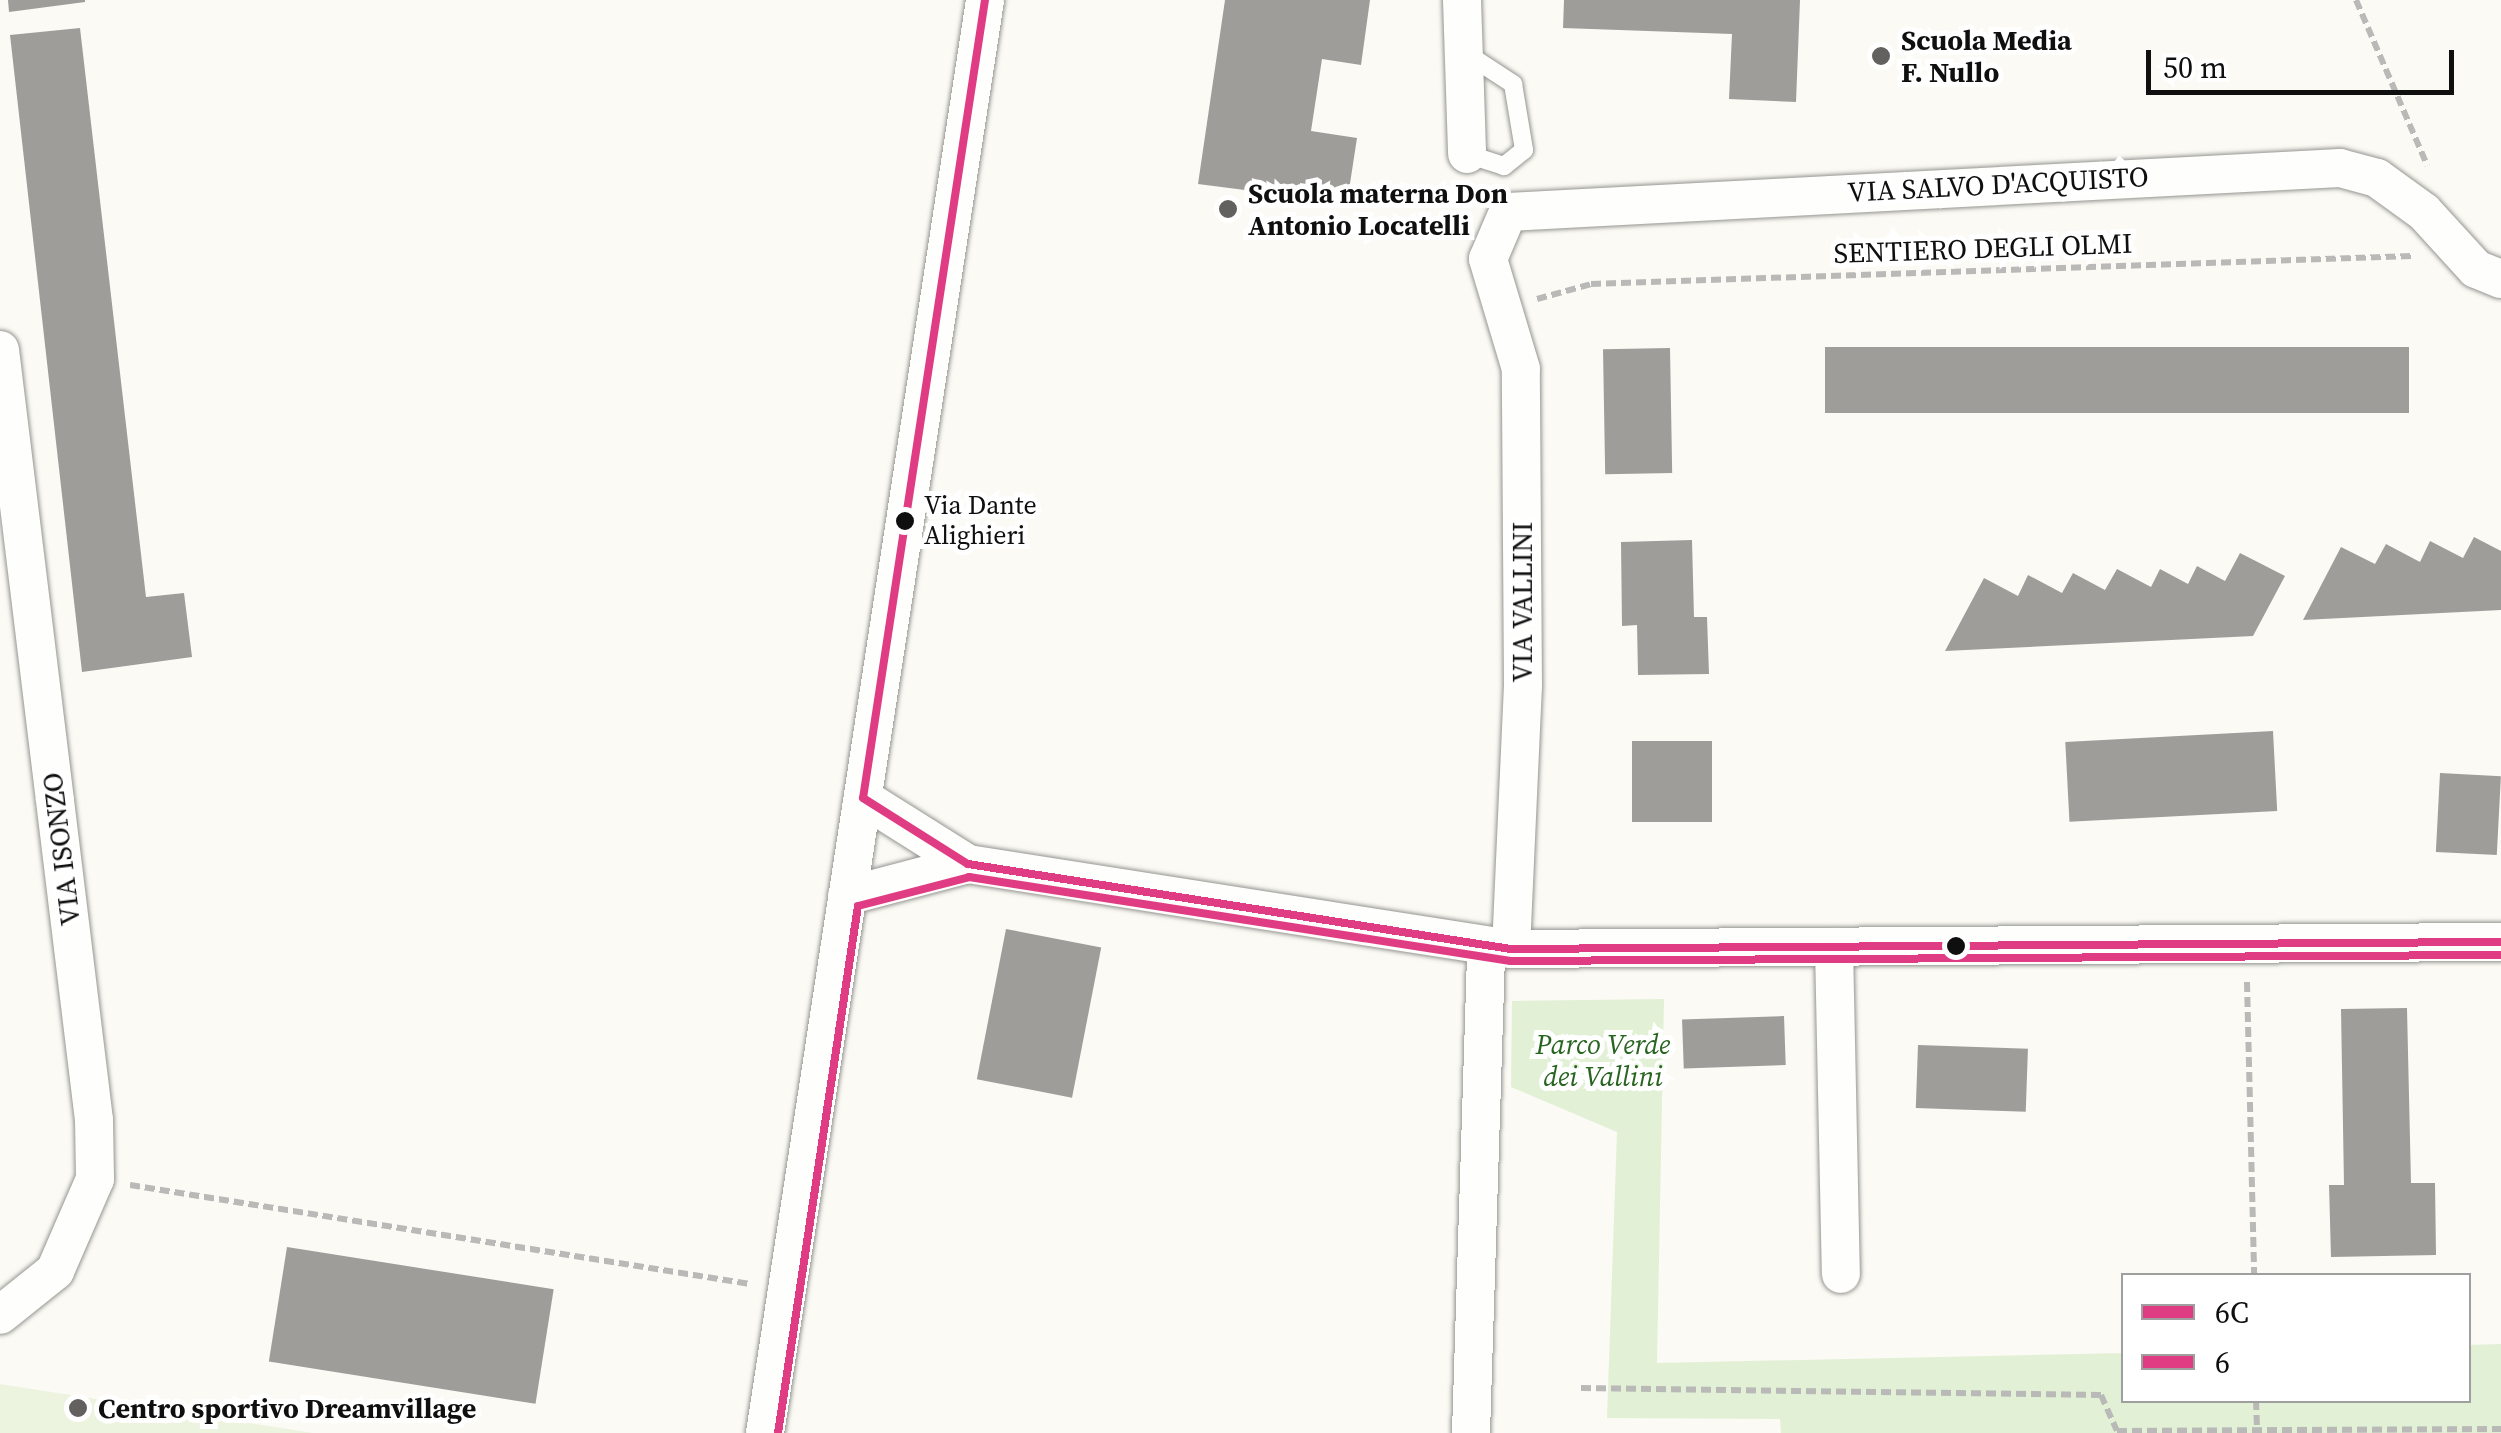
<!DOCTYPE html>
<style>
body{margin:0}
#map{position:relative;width:2501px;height:1433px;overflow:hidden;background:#fbfaf4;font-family:"Source Serif 4",serif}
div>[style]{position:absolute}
.green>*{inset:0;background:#e2f0d5}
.pitch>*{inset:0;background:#ecf4df}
.building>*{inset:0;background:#9f9d9a;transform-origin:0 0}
.path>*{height:6px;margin-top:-3px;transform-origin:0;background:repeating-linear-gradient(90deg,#b9b9b8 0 10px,transparent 0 15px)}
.roads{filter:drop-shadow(0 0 2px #959592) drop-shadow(0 0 2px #959592)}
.lane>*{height:18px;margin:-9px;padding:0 9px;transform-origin:9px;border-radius:9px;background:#fefefd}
.street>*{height:38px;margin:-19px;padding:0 19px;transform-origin:19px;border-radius:19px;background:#fefefd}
.bus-1>*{height:8px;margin:-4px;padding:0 4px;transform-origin:4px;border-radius:4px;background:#e03c83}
.bus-2>*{height:8px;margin:-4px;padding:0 4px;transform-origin:4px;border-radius:4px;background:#e03c83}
.dots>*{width:28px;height:28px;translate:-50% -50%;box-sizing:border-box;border:5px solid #fff;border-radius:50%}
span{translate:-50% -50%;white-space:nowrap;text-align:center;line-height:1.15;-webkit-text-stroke:10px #fff;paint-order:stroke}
.bus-label{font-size:26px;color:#0f0f0f}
.left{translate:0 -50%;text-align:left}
.poi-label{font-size:28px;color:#0f0f0f;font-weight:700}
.street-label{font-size:28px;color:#0f0f0f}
.park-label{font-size:28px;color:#286521;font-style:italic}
.legend{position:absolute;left:2121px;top:1273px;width:350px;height:130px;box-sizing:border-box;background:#fff;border:2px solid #9f9f9f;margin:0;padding:12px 18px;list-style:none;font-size:30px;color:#0f0f0f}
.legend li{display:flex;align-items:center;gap:20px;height:50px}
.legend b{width:50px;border:2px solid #9f9f9f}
.scale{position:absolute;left:2146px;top:50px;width:308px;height:45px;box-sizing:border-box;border:5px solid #0f0f0f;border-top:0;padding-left:12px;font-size:30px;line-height:35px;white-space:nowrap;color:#0f0f0f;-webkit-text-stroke:8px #fff;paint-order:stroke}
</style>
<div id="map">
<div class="green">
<div style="clip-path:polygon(1664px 999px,1657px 1363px,2123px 1353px,2124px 1400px,2468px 1400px,2469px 1345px,2501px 1344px,2501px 1433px,1781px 1433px,1780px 1419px,1607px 1418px,1617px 1132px,1511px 1087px,1512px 1001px)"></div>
</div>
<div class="pitch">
<div style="clip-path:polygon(0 1384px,313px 1433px,0 1433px)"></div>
</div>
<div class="building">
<div style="clip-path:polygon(8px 0,85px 0,85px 2px,9px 12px)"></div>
<div style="clip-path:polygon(1225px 0,1370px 0,1361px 65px,1322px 59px,1311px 131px,1357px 138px,1349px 190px,1300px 183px,1298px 197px,1198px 184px)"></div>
<div style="clip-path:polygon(1564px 0,1800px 0,1796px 102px,1729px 99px,1732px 34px,1563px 28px)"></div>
<div style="clip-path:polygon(80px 28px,146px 597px,184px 593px,192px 657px,82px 672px,10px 35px)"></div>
<div style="left:2409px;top:347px;width:66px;height:584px;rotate:90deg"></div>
<div style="left:1670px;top:348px;width:125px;height:67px;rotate:89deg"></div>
<div style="clip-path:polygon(2474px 537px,2501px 551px,2501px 610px,2303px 620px,2341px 547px,2375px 564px,2386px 544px,2420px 562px,2430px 541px,2463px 558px)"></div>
<div style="clip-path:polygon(1692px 540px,1694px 617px,1707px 617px,1709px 674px,1638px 675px,1637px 625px,1622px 626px,1621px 542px)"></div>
<div style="clip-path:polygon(2240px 553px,2285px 576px,2253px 636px,1945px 651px,1984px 578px,2018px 596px,2028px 575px,2062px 593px,2073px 573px,2105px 590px,2117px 569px,2151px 587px,2160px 569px,2188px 584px,2197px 566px,2225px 581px)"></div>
<div style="left:2273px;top:731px;width:80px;height:208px;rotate:87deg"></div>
<div style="left:1712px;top:741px;width:81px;height:80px;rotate:90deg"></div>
<div style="left:2440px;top:773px;width:61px;height:79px;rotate:3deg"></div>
<div style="left:1006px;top:929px;width:97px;height:153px;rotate:11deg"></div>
<div style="clip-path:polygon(2407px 1008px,2411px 1183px,2435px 1183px,2436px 1255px,2331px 1257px,2329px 1185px,2344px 1185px,2341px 1009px)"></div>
<div style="left:1784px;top:1016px;width:49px;height:102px;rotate:88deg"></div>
<div style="left:1918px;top:1045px;width:110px;height:63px;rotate:2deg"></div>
<div style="left:287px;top:1247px;width:270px;height:116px;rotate:9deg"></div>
</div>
<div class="path">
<div style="left:2356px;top:0;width:180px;rotate:66.7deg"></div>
<div style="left:1537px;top:299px;width:56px;rotate:-15.5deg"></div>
<div style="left:1591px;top:284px;width:821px;rotate:-1.95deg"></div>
<div style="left:2247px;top:982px;width:294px;rotate:88.6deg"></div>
<div style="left:130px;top:1185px;width:628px;rotate:9.07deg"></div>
<div style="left:1581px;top:1388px;width:520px;rotate:0.77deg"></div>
<div style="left:2101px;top:1395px;width:39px;rotate:66deg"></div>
<div style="left:2117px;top:1431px;width:384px;rotate:-0.3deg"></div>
<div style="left:2256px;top:1400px;width:30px;rotate:88deg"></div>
</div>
<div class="roads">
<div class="lane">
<div style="left:1464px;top:52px;width:59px;rotate:33.1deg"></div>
<div style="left:1513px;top:84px;width:67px;rotate:80.5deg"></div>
<div style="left:1524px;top:150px;width:26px;rotate:141deg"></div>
<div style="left:1504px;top:166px;width:39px;rotate:-162deg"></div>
</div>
<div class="street">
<div style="left:1462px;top:0;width:154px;rotate:88.1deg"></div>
<div style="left:0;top:350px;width:776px;rotate:83.04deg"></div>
<div style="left:94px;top:1120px;width:59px;rotate:89deg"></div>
<div style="left:95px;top:1179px;width:100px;rotate:113.5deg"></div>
<div style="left:55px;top:1271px;width:70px;rotate:141.3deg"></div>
<div style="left:863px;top:798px;width:124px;rotate:32.2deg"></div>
<div style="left:968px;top:864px;width:550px;rotate:8.9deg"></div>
<div style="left:1511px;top:949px;width:990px;rotate:-0.41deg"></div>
<div style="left:847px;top:896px;width:125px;rotate:-14.8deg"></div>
<div style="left:1834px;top:947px;width:327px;rotate:88.8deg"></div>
<div style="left:1511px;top:949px;width:263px;rotate:-87.4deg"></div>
<div style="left:1523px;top:686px;width:317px;rotate:-90.4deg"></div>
<div style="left:1521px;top:369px;width:115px;rotate:-106.7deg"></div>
<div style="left:1488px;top:259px;width:51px;rotate:-66.9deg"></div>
<div style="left:1508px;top:212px;width:833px;rotate:-3.03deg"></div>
<div style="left:2340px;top:168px;width:38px;rotate:15deg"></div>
<div style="left:2377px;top:178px;width:58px;rotate:35.9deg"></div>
<div style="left:2424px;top:212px;width:77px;rotate:47.6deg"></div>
<div style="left:2476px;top:269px;width:27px;rotate:22deg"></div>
<div style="left:765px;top:1433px;width:1450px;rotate:-81.27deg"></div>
<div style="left:1471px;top:1433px;width:487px;rotate:-88.2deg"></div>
</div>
</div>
<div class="bus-1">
<div style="left:985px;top:0;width:807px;rotate:98.69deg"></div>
<div style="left:863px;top:798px;width:124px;rotate:32.2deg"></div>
<div style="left:968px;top:864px;width:550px;rotate:8.9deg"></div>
<div style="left:1511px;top:949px;width:990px;rotate:-0.41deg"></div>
</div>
<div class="bus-2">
<div style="left:778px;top:1433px;width:533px;rotate:-81.37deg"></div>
<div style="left:858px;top:906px;width:115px;rotate:-14.6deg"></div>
<div style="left:969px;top:877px;width:548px;rotate:8.81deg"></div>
<div style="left:1511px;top:961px;width:990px;rotate:-0.35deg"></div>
</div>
<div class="dots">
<div style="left:1881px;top:56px;background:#62615f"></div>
<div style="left:1228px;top:209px;background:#62615f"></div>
<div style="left:905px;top:521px;background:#0f0f0f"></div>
<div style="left:1956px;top:946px;background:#0f0f0f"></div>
<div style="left:78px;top:1408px;background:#62615f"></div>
</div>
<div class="bus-label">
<span class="left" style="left:924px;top:521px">Via Dante<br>Alighieri</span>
</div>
<div class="poi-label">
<span class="left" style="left:1901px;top:56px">Scuola Media<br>F. Nullo</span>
<span class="left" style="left:1248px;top:209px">Scuola materna Don<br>Antonio Locatelli</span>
<span class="left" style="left:98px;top:1408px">Centro sportivo Dreamvillage</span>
</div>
<div class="street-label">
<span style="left:1998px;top:184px;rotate:-3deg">VIA SALVO D'ACQUISTO</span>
<span style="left:1983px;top:248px;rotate:-2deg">SENTIERO DEGLI OLMI</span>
<span style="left:1522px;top:602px;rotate:-90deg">VIA VALLINI</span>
<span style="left:61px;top:849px;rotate:-97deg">VIA ISONZO</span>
</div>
<div class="park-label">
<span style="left:1603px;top:1060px">Parco Verde<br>dei Vallini</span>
</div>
<ul class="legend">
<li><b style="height:12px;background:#e03c83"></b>6C</li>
<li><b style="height:12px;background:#e03c83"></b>6</li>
</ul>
<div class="scale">50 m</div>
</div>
